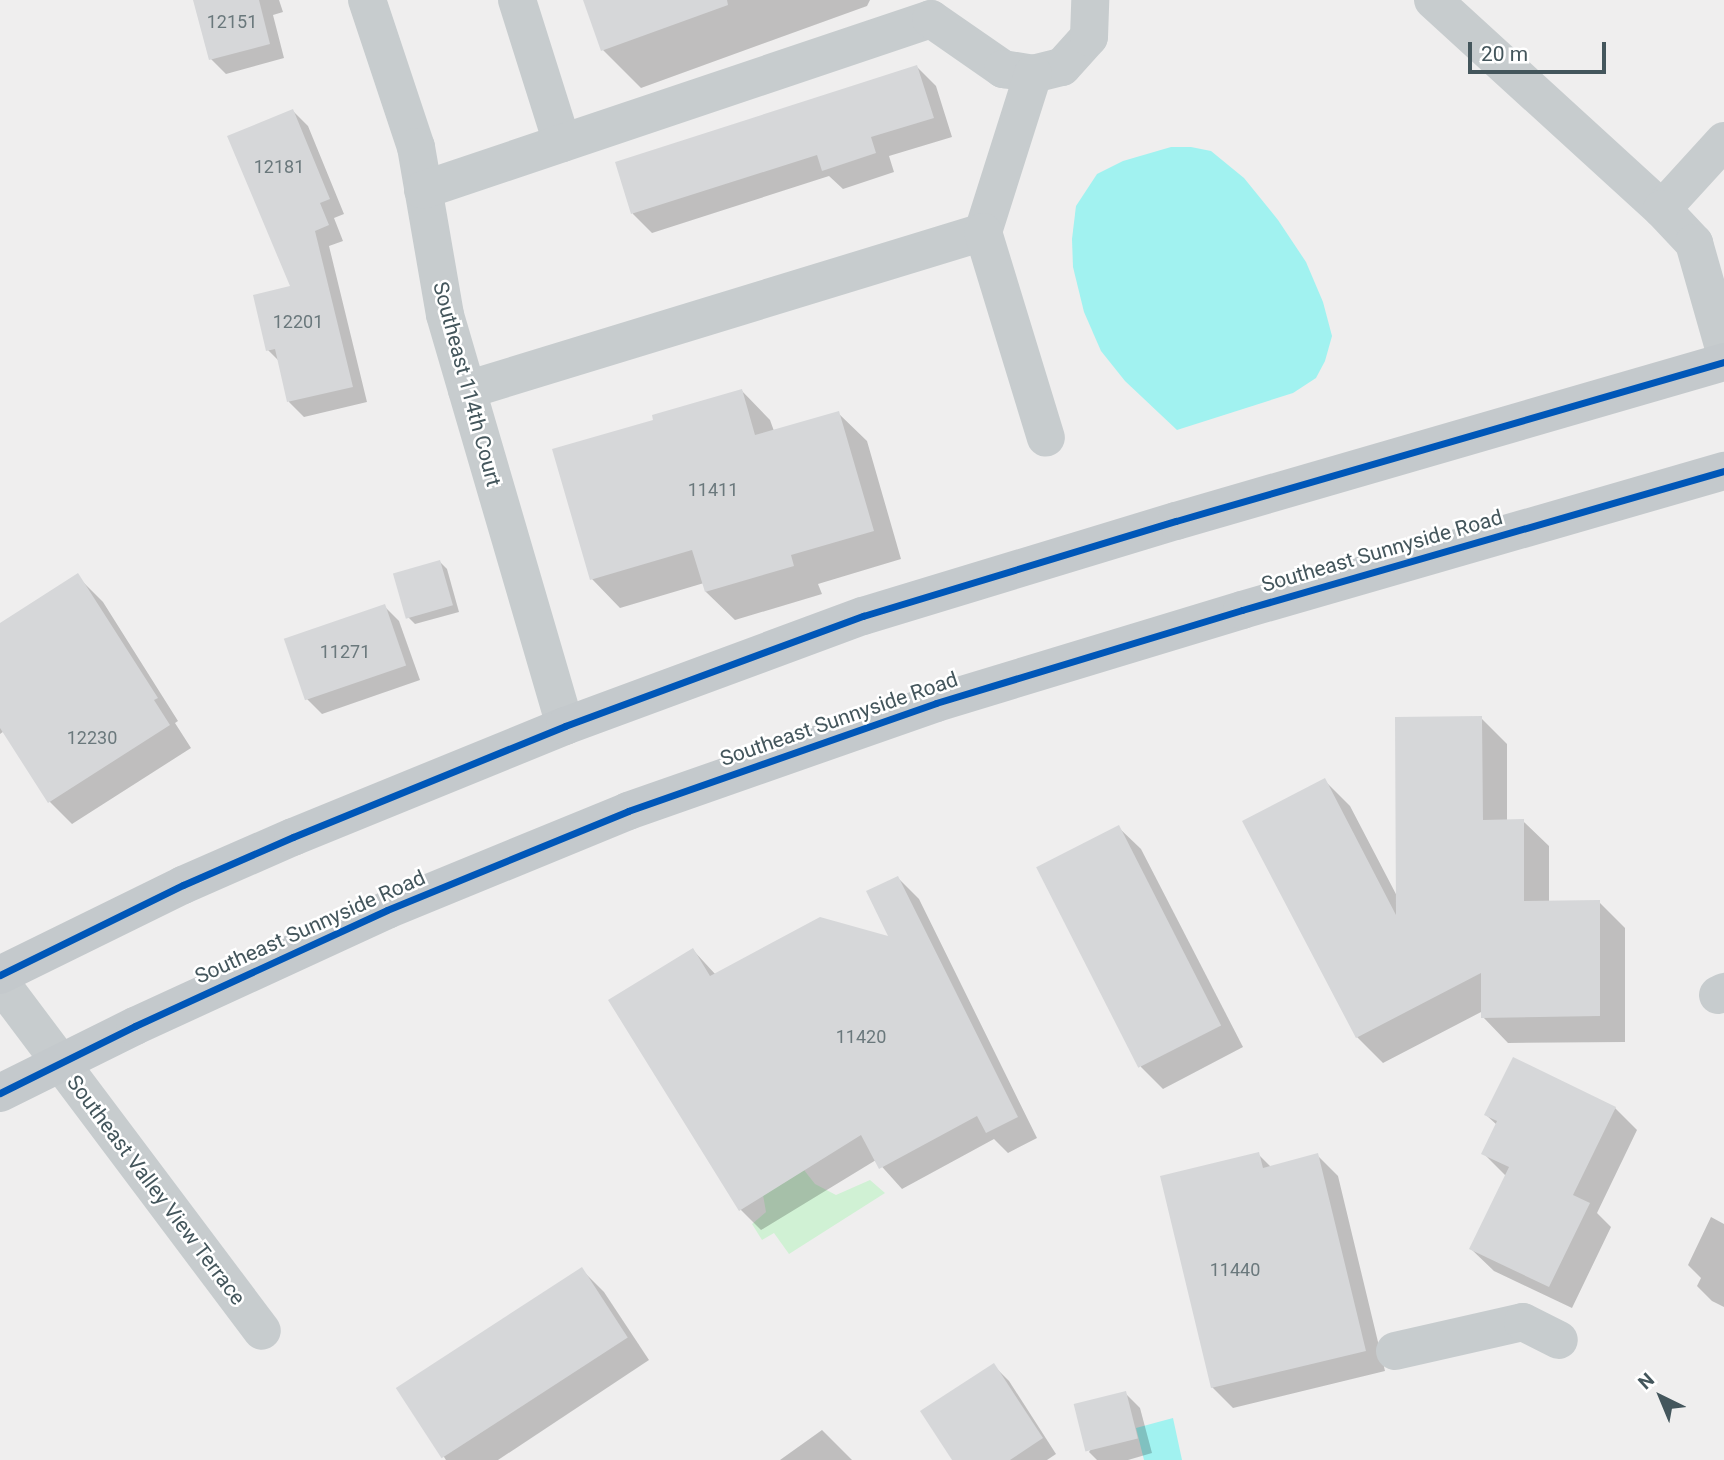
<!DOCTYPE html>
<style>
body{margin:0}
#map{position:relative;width:1724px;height:1460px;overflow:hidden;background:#efeeee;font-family:Roboto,sans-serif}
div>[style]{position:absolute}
.green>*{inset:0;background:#d0f1d4}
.water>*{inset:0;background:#a1f2f0}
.shadow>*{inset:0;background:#0003}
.building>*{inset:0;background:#d6d7d9;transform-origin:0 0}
.minor>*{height:38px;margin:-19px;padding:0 19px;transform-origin:19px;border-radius:19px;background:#c7ccce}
.major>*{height:38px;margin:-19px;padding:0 19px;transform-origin:19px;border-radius:19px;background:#c4c9cc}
.cycleway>*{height:7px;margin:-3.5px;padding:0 3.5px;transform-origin:3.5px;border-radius:3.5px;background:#0057b8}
span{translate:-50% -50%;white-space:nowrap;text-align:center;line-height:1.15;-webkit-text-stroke:5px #fff;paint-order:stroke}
.number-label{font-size:18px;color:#6a787c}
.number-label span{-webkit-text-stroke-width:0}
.street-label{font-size:21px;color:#44565c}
.north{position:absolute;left:1626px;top:1362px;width:70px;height:70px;-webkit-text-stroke:5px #fff;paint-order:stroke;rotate:317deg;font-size:19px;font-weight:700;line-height:28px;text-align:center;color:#44565c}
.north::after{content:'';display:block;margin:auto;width:24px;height:32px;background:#44565c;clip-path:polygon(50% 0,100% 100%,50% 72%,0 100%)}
.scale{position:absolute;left:1468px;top:42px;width:138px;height:32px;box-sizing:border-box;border:4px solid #44565c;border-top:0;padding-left:9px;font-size:21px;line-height:24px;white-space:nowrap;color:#44565c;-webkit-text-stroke:5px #fff;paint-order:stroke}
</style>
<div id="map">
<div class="green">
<div style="clip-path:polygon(804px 1170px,815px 1184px,836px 1195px,870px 1180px,885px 1193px,789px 1254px,774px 1233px,762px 1240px,752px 1224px,766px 1212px,763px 1195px)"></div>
</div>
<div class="water">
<div style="clip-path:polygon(1171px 147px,1191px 147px,1211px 151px,1244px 178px,1278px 220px,1306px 262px,1323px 302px,1332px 336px,1325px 361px,1316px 378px,1293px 393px,1177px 430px,1125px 381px,1101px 351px,1084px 312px,1073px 267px,1072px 239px,1076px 206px,1097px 174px,1123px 161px)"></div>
<div style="clip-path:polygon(1173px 1418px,1182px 1460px,1144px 1460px,1136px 1428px)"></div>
</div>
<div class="shadow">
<div style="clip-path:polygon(194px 0,279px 0,283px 12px,273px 15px,284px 58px,226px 74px,211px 59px)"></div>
<div style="clip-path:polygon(585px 0,870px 0,867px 6px,641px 88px,603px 50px)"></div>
<div style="clip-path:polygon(917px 67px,936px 86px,952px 137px,889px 156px,894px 172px,843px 189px,829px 176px,652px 233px,633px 214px,617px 163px)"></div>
<div style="clip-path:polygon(293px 111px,308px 126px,344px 214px,334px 218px,343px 241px,329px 246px,367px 402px,304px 417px,289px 402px,280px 362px,268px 350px,292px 287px)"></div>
<div style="clip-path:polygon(742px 391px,770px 420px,774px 431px,838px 413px,867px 441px,901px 559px,818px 584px,822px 594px,735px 620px,706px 592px,704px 583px,620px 608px,592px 579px,656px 422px)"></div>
<div style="clip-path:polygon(440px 562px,447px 569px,459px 612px,415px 624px,408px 617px)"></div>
<div style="clip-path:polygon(81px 580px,103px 602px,178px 721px,175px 723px,191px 748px,72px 824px,50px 802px,4px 731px,0 734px,0 632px)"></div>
<div style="clip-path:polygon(384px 606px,399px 621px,420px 680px,322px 714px,307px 699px)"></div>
<div style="clip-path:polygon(1481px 718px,1507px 744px,1507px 821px,1523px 821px,1549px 846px,1549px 902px,1599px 902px,1625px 928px,1625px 1042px,1508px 1043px,1483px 1017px,1483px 1011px,1383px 1063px,1357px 1037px,1324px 780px,1350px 806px,1398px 898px)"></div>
<div style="clip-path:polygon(1118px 827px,1141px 849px,1243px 1047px,1163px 1089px,1141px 1067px)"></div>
<div style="clip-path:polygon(898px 878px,919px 899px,1037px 1138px,1008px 1153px,994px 1139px,902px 1189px,876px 1160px,761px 1230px,740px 1209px,693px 950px,716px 975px,891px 938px)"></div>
<div style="clip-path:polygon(1615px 1108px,1637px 1130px,1597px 1213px,1611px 1227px,1572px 1308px,1494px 1271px,1471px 1249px,1506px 1176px,1483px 1153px,1497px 1125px,1486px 1115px)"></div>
<div style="clip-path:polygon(1258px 1154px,1271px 1167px,1317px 1155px,1338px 1176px,1385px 1371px,1233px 1408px,1212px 1387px)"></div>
<div style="clip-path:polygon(1711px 1217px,1724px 1224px,1724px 1307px,1712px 1301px,1697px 1286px,1701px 1278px,1688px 1265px)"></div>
<div style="clip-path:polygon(582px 1270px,604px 1292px,649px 1360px,498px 1460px,446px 1460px,399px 1390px)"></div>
<div style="clip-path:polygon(994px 1366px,1009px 1381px,1056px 1454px,1047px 1460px,954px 1460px)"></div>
<div style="clip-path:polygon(1125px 1393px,1140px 1408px,1152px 1453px,1128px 1460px,1097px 1460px,1089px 1452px)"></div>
<div style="clip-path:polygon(822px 1430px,852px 1460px,780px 1460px)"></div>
</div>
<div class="building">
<div style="clip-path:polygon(193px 0,259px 0,270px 44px,209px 60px)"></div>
<div style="clip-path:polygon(583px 0,727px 0,728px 5px,601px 51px)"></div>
<div style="clip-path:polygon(917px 65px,934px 118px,871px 137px,876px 153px,822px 171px,817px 155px,631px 214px,615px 162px)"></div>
<div style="clip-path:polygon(293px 109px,330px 199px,320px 203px,329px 225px,315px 231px,353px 387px,287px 402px,275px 349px,266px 351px,253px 295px,290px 286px,227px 136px)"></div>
<div style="clip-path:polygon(742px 389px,755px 435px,839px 411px,874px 531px,791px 555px,794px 566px,705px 592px,692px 550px,590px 580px,552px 449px,653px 420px,652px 415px)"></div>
<div style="left:440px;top:560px;width:47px;height:49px;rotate:74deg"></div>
<div style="clip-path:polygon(78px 573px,158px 698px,154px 700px,170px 725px,48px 803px,0 728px,0 623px)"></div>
<div style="left:385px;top:604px;width:65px;height:107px;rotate:71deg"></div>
<div style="clip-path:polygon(1482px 716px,1483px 820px,1524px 819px,1524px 901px,1600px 900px,1600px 1016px,1481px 1018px,1481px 973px,1356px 1038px,1242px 821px,1325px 778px,1396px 915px,1395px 717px)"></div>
<div style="left:1119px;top:825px;width:225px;height:93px;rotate:63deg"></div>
<div style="clip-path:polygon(898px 876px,1018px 1117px,986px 1133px,977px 1116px,879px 1169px,861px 1135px,739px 1211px,608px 1000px,693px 948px,710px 976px,820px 917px,888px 936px,866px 891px)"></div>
<div style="clip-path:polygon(1513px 1057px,1616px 1107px,1573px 1195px,1590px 1203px,1549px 1287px,1469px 1249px,1509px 1167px,1481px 1154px,1497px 1121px,1484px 1115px)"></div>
<div style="clip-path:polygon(1259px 1152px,1263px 1168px,1318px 1153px,1366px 1351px,1211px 1388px,1160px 1176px)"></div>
<div style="left:582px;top:1267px;width:84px;height:222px;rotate:57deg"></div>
<div style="clip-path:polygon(994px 1363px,1043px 1438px,1010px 1460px,952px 1460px,920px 1411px)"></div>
<div style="left:1126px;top:1391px;width:49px;height:54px;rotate:76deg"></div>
</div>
<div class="minor">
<div style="left:367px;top:0;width:155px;rotate:71.6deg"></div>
<div style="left:416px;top:147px;width:170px;rotate:80.2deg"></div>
<div style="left:445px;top:315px;width:428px;rotate:73.7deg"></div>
<div style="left:517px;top:0;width:150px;rotate:72.5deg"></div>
<div style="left:1433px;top:0;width:310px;rotate:42.4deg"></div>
<div style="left:1662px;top:209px;width:92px;rotate:-47.6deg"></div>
<div style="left:423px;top:190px;width:536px;rotate:-18.6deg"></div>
<div style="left:931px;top:19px;width:88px;rotate:34.8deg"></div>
<div style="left:1003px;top:69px;width:30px;rotate:9deg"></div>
<div style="left:1033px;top:74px;width:30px;rotate:-14deg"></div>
<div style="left:1062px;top:67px;width:40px;rotate:-48deg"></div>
<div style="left:1089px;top:37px;width:37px;rotate:-88deg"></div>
<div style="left:1662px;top:209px;width:47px;rotate:46.7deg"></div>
<div style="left:1694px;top:243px;width:109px;rotate:74.1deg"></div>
<div style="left:983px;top:232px;width:166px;rotate:-72.4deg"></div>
<div style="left:467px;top:390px;width:540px;rotate:-17.02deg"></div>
<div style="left:983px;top:232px;width:215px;rotate:73deg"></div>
<div style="left:0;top:982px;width:436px;rotate:53.1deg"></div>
<div style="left:1718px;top:995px;width:7px;rotate:-27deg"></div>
<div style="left:1395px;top:1351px;width:131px;rotate:-12.8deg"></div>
<div style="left:1523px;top:1322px;width:40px;rotate:26.6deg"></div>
</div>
<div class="major">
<div style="left:0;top:975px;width:204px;rotate:-26.2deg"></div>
<div style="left:183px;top:885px;width:120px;rotate:-23.6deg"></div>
<div style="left:293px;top:837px;width:294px;rotate:-22.2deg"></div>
<div style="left:565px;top:726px;width:318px;rotate:-20.3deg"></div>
<div style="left:863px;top:616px;width:327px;rotate:-16.9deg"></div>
<div style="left:1176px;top:521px;width:571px;rotate:-16.18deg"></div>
<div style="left:0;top:1093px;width:151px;rotate:-26.4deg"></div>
<div style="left:135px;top:1026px;width:277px;rotate:-24.7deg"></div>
<div style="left:387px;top:910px;width:261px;rotate:-22.3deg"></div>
<div style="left:628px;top:811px;width:326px;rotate:-19.3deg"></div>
<div style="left:936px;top:703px;width:320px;rotate:-16.9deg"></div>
<div style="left:1242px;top:610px;width:502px;rotate:-16.09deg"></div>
</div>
<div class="cycleway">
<div style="left:0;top:975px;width:204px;rotate:-26.2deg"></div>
<div style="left:183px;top:885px;width:120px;rotate:-23.6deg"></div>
<div style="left:293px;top:837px;width:294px;rotate:-22.2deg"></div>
<div style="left:565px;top:726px;width:318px;rotate:-20.3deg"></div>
<div style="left:863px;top:616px;width:327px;rotate:-16.9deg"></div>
<div style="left:1176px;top:521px;width:571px;rotate:-16.18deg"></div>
<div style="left:0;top:1093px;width:151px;rotate:-26.4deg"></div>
<div style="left:135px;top:1026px;width:277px;rotate:-24.7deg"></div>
<div style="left:387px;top:910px;width:261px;rotate:-22.3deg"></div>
<div style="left:628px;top:811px;width:326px;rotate:-19.3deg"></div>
<div style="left:936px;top:703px;width:320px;rotate:-16.9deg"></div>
<div style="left:1242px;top:610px;width:502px;rotate:-16.09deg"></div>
</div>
<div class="number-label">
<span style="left:232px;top:22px">12151</span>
<span style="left:279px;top:167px">12181</span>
<span style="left:298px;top:322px">12201</span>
<span style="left:713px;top:490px">11411</span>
<span style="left:345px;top:652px">11271</span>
<span style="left:92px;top:738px">12230</span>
<span style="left:861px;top:1037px">11420</span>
<span style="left:1235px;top:1270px">11440</span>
</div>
<div class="street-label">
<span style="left:467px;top:384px;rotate:75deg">Southeast 114th Court</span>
<span style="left:1382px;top:551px;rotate:-16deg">Southeast Sunnyside Road</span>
<span style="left:839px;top:719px;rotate:-19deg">Southeast Sunnyside Road</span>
<span style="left:310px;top:927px;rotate:-24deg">Southeast Sunnyside Road</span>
<span style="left:156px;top:1190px;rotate:53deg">Southeast Valley View Terrace</span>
</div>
<div class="north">N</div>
<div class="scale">20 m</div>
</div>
